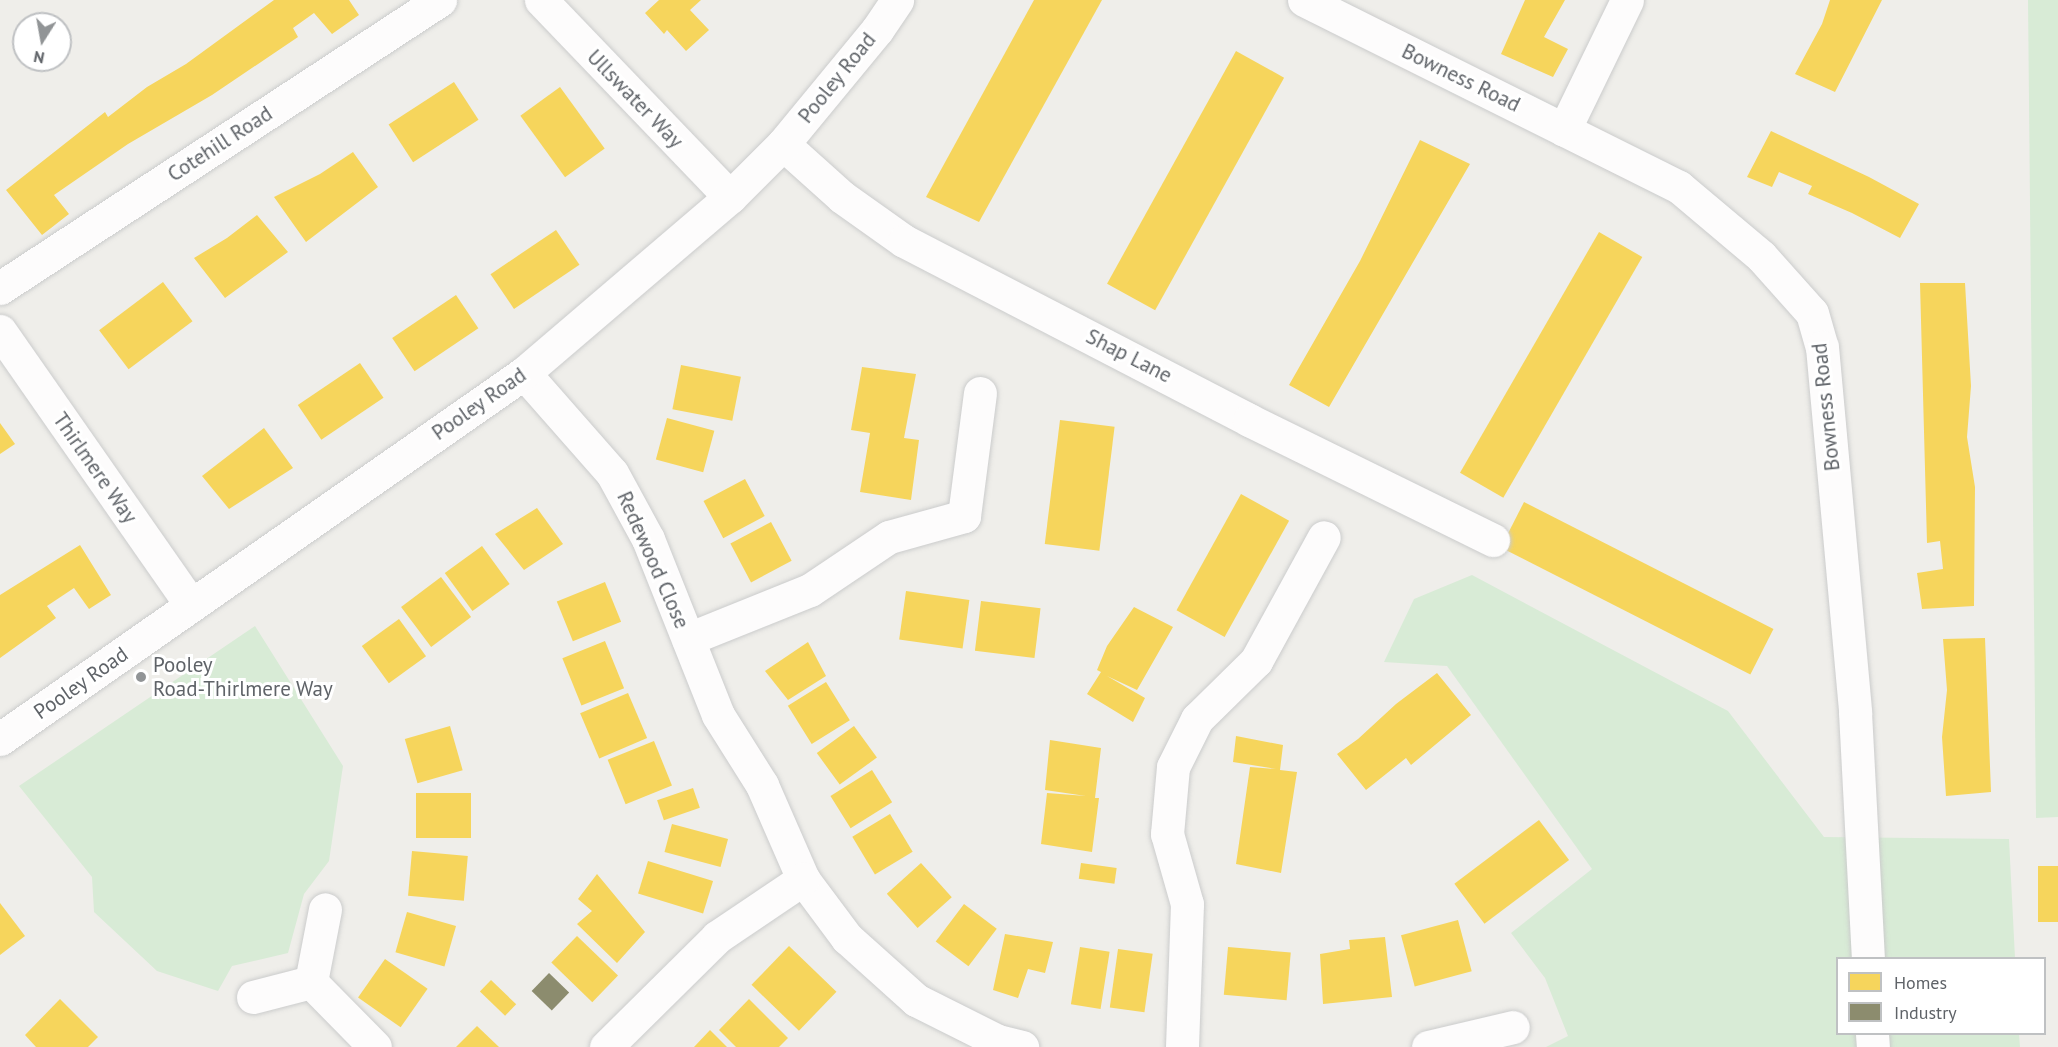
<!DOCTYPE html>
<style>
body{margin:0}
#map{position:relative;width:2058px;height:1047px;overflow:hidden;background:#efeeea;font-family:"PT Sans",sans-serif}
div>[style]{position:absolute}
.green>*{inset:0;background:#d8ebd6}
.homes>*{inset:0;background:#f6d55c;transform-origin:0 0}
.industry>*{inset:0;background:#8c8c6e;transform-origin:0 0}
.roads{filter:drop-shadow(0 0 2px #cbcccc) drop-shadow(0 0 2px #cbcccc)}
.minor>*{height:33px;margin:-16.5px;padding:0 16.5px;transform-origin:16.5px;border-radius:16.5px;background:#fdfcfc}
.dots>*{width:16px;height:16px;translate:-50% -50%;box-sizing:border-box;border:3px solid #fff;border-radius:50%}
span{translate:-50% -50%;white-space:nowrap;text-align:center;line-height:1.15;-webkit-text-stroke:6px #fff;paint-order:stroke}
.street-label{font-size:21px;color:#5f6368}
.poi-label{font-size:21px;color:#5f6368}
.left{translate:0 -50%;text-align:left}
.legend{position:absolute;left:1836px;top:957px;width:210px;height:78px;box-sizing:border-box;background:#fff;border:2px solid #bfc1c3;margin:0;padding:8px 10px;list-style:none;font-size:18px;color:#5f6368}
.legend li{display:flex;align-items:center;gap:12px;height:30px}
.legend b{width:30px;border:2px solid #bfc1c3}
.north{position:absolute;left:12px;top:12px;width:60px;height:60px;box-sizing:border-box;background:#fff;border:2px solid #bfc1c3;border-radius:50%;rotate:191deg;font-size:16px;font-weight:700;line-height:24px;text-align:center;color:#5f6368}
.north::after{content:'';display:block;margin:auto;width:21px;height:27px;background:#919496;clip-path:polygon(50% 0,100% 100%,50% 72%,0 100%)}
</style>
<div id="map">
<div class="green">
<div style="clip-path:polygon(2028px 0,2058px 0,2058px 817px,2036px 818px)"></div>
<div style="clip-path:polygon(1472px 575px,1728px 711px,1824px 837px,2009px 839px,2015px 958px,1838px 958px,1838px 1034px,2019px 1034px,2020px 1047px,1546px 1047px,1568px 1036px,1545px 978px,1511px 933px,1592px 869px,1447px 666px,1384px 662px,1414px 599px)"></div>
<div style="clip-path:polygon(255px 626px,343px 766px,329px 861px,304px 894px,288px 953px,232px 966px,218px 991px,157px 971px,94px 912px,92px 877px,19px 786px)"></div>
</div>
<div class="homes">
<div style="clip-path:polygon(274px 0,349px 0,359px 15px,332px 34px,314px 13px,293px 28px,298px 37px,212px 95px,128px 144px,54px 195px,69px 214px,42px 235px,6px 190px,105px 112px,108px 117px,147px 87px,186px 64px)"></div>
<div style="clip-path:polygon(659px 0,701px 0,690px 10px,709px 30px,686px 51px,667px 30px,664px 34px,645px 13px)"></div>
<div style="clip-path:polygon(1034px 0,1102px 0,979px 222px,926px 197px)"></div>
<div style="clip-path:polygon(1525px 0,1565px 0,1544px 37px,1568px 49px,1553px 77px,1501px 54px)"></div>
<div style="clip-path:polygon(1830px 0,1882px 0,1835px 92px,1795px 74px,1822px 24px)"></div>
<div style="left:1236px;top:51px;width:55px;height:266px;rotate:29deg"></div>
<div style="left:454px;top:82px;width:45px;height:78px;rotate:57deg"></div>
<div style="left:560px;top:87px;width:76px;height:49px;rotate:54deg"></div>
<div style="clip-path:polygon(1771px 131px,1869px 177px,1919px 204px,1900px 238px,1852px 213px,1808px 194px,1812px 186px,1779px 172px,1772px 187px,1747px 177px)"></div>
<div style="clip-path:polygon(1420px 140px,1470px 164px,1329px 407px,1289px 385px,1360px 261px)"></div>
<div style="clip-path:polygon(353px 152px,378px 187px,306px 242px,274px 197px,320px 174px)"></div>
<div style="clip-path:polygon(257px 215px,288px 252px,225px 298px,194px 258px,227px 238px)"></div>
<div style="left:556px;top:230px;width:42px;height:79px;rotate:56deg"></div>
<div style="left:1599px;top:232px;width:50px;height:278px;rotate:30deg"></div>
<div style="left:163px;top:282px;width:49px;height:80px;rotate:53deg"></div>
<div style="clip-path:polygon(1920px 283px,1965px 283px,1971px 386px,1967px 437px,1975px 487px,1974px 606px,1922px 609px,1917px 573px,1943px 569px,1940px 541px,1927px 543px)"></div>
<div style="left:456px;top:295px;width:40px;height:77px;rotate:56deg"></div>
<div style="left:360px;top:363px;width:42px;height:75px;rotate:56deg"></div>
<div style="left:681px;top:365px;width:61px;height:45px;rotate:11deg"></div>
<div style="clip-path:polygon(862px 367px,916px 374px,904px 438px,919px 440px,911px 500px,860px 492px,870px 433px,851px 430px)"></div>
<div style="left:667px;top:418px;width:49px;height:43px;rotate:15deg"></div>
<div style="left:1060px;top:420px;width:55px;height:125px;rotate:7deg"></div>
<div style="clip-path:polygon(0 423px,15px 444px,0 454px)"></div>
<div style="clip-path:polygon(264px 428px,293px 468px,229px 509px,202px 476px)"></div>
<div style="left:745px;top:479px;width:42px;height:47px;rotate:62deg"></div>
<div style="left:1241px;top:494px;width:55px;height:133px;rotate:29deg"></div>
<div style="left:1524px;top:502px;width:280px;height:51px;rotate:27deg"></div>
<div style="clip-path:polygon(537px 508px,563px 544px,524px 570px,495px 534px)"></div>
<div style="left:771px;top:522px;width:44px;height:46px;rotate:62deg"></div>
<div style="clip-path:polygon(80px 545px,111px 595px,89px 609px,74px 588px,47px 606px,56px 618px,0 658px,0 595px)"></div>
<div style="left:482px;top:546px;width:47px;height:46px;rotate:54deg"></div>
<div style="left:441px;top:577px;width:50px;height:50px;rotate:53deg"></div>
<div style="left:605px;top:582px;width:43px;height:52px;rotate:68deg"></div>
<div style="left:906px;top:591px;width:64px;height:49px;rotate:8deg"></div>
<div style="left:981px;top:601px;width:60px;height:50px;rotate:7deg"></div>
<div style="clip-path:polygon(1134px 607px,1173px 627px,1137px 690px,1107px 676px,1145px 698px,1133px 722px,1087px 694px,1101px 672px,1097px 670px,1107px 646px)"></div>
<div style="left:399px;top:619px;width:46px;height:46px;rotate:54deg"></div>
<div style="clip-path:polygon(1985px 638px,1991px 792px,1946px 796px,1942px 737px,1947px 690px,1943px 639px)"></div>
<div style="left:605px;top:641px;width:51px;height:46px;rotate:68deg"></div>
<div style="clip-path:polygon(808px 642px,826px 676px,788px 700px,765px 671px)"></div>
<div style="clip-path:polygon(1437px 673px,1471px 715px,1411px 765px,1406px 758px,1366px 790px,1337px 754px,1358px 739px,1396px 704px)"></div>
<div style="left:826px;top:682px;width:45px;height:45px;rotate:58deg"></div>
<div style="left:628px;top:693px;width:49px;height:52px;rotate:67deg"></div>
<div style="left:450px;top:726px;width:46px;height:47px;rotate:74deg"></div>
<div style="left:854px;top:726px;width:39px;height:46px;rotate:54deg"></div>
<div style="clip-path:polygon(1236px 736px,1283px 745px,1280px 770px,1297px 772px,1281px 873px,1236px 864px,1250px 767px,1276px 769px,1233px 762px)"></div>
<div style="clip-path:polygon(1050px 740px,1101px 748px,1095px 798px,1099px 798px,1092px 852px,1041px 844px,1047px 793px,1086px 796px,1045px 790px)"></div>
<div style="left:654px;top:741px;width:48px;height:50px;rotate:68deg"></div>
<div style="left:872px;top:770px;width:38px;height:49px;rotate:58deg"></div>
<div style="left:693px;top:788px;width:21px;height:38px;rotate:71deg"></div>
<div style="left:416px;top:793px;width:55px;height:45px"></div>
<div style="left:890px;top:814px;width:44px;height:44px;rotate:59deg"></div>
<div style="left:1539px;top:820px;width:50px;height:106px;rotate:53deg"></div>
<div style="left:672px;top:824px;width:58px;height:29px;rotate:15deg"></div>
<div style="left:412px;top:851px;width:56px;height:45px;rotate:5deg"></div>
<div style="left:648px;top:861px;width:68px;height:34px;rotate:17deg"></div>
<div style="left:921px;top:863px;width:46px;height:46px;rotate:48deg"></div>
<div style="left:1081px;top:863px;width:36px;height:16px;rotate:8deg"></div>
<div style="left:2058px;top:866px;width:56px;height:20px;rotate:90deg"></div>
<div style="clip-path:polygon(597px 874px,645px 932px,617px 963px,577px 924px,592px 911px,578px 899px)"></div>
<div style="clip-path:polygon(0 903px,25px 936px,0 955px)"></div>
<div style="left:964px;top:904px;width:41px;height:47px;rotate:37deg"></div>
<div style="left:407px;top:912px;width:51px;height:42px;rotate:16deg"></div>
<div style="left:1458px;top:920px;width:53px;height:59px;rotate:75deg"></div>
<div style="clip-path:polygon(1005px 934px,1053px 942px,1045px 973px,1028px 969px,1018px 998px,993px 990px)"></div>
<div style="left:577px;top:936px;width:57px;height:37px;rotate:44deg"></div>
<div style="clip-path:polygon(1385px 937px,1392px 997px,1323px 1004px,1320px 954px,1350px 949px,1349px 940px)"></div>
<div style="left:789px;top:946px;width:66px;height:54px;rotate:44deg"></div>
<div style="left:1080px;top:947px;width:30px;height:58px;rotate:9deg"></div>
<div style="left:1228px;top:947px;width:63px;height:48px;rotate:5deg"></div>
<div style="left:1118px;top:949px;width:35px;height:59px;rotate:8deg"></div>
<div style="left:385px;top:959px;width:52px;height:47px;rotate:35deg"></div>
<div style="left:491px;top:980px;width:35px;height:16px;rotate:44deg"></div>
<div style="clip-path:polygon(60px 999px,98px 1037px,88px 1047px,36px 1047px,25px 1035px)"></div>
<div style="clip-path:polygon(749px 999px,788px 1038px,779px 1047px,736px 1047px,719px 1030px)"></div>
<div style="clip-path:polygon(477px 1026px,499px 1047px,456px 1047px)"></div>
<div style="clip-path:polygon(710px 1030px,727px 1047px,694px 1047px)"></div>
</div>
<div class="industry">
<div style="left:549px;top:973px;width:28px;height:25px;rotate:44deg"></div>
</div>
<div class="roads">
<div class="minor">
<div style="left:541px;top:0;width:273px;rotate:46.2deg"></div>
<div style="left:1304px;top:0;width:419px;rotate:26.5deg"></div>
<div style="left:1679px;top:187px;width:107px;rotate:40.1deg"></div>
<div style="left:1761px;top:256px;width:76px;rotate:48.2deg"></div>
<div style="left:1812px;top:313px;width:35px;rotate:74deg"></div>
<div style="left:1822px;top:347px;width:366px;rotate:84.8deg"></div>
<div style="left:1855px;top:712px;width:246px;rotate:87deg"></div>
<div style="left:1564px;top:130px;width:144px;rotate:-64.1deg"></div>
<div style="left:783px;top:144px;width:79px;rotate:41.9deg"></div>
<div style="left:842px;top:197px;width:76px;rotate:35.4deg"></div>
<div style="left:904px;top:241px;width:389px;rotate:27.4deg"></div>
<div style="left:1249px;top:420px;width:272px;rotate:26.2deg"></div>
<div style="left:0;top:288px;width:526px;rotate:-33.21deg"></div>
<div style="left:0;top:331px;width:334px;rotate:55.1deg"></div>
<div style="left:524px;top:373px;width:133px;rotate:48.7deg"></div>
<div style="left:612px;top:473px;width:75px;rotate:61.4deg"></div>
<div style="left:648px;top:539px;width:189px;rotate:68.3deg"></div>
<div style="left:718px;top:715px;width:83px;rotate:57.8deg"></div>
<div style="left:762px;top:785px;width:103px;rotate:66.4deg"></div>
<div style="left:803px;top:879px;width:74px;rotate:53.3deg"></div>
<div style="left:847px;top:938px;width:93px;rotate:41.9deg"></div>
<div style="left:916px;top:1000px;width:92px;rotate:26.6deg"></div>
<div style="left:998px;top:1041px;width:25px;rotate:14deg"></div>
<div style="left:688px;top:639px;width:131px;rotate:-21.9deg"></div>
<div style="left:810px;top:590px;width:95px;rotate:-33.9deg"></div>
<div style="left:889px;top:537px;width:78px;rotate:-15.6deg"></div>
<div style="left:964px;top:516px;width:124px;rotate:-82.6deg"></div>
<div style="left:0;top:739px;width:639px;rotate:-34.93deg"></div>
<div style="left:524px;top:373px;width:271px;rotate:-40.5deg"></div>
<div style="left:730px;top:197px;width:75px;rotate:-45deg"></div>
<div style="left:783px;top:144px;width:148px;rotate:-50.5deg"></div>
<div style="left:877px;top:30px;width:36px;rotate:-56deg"></div>
<div style="left:311px;top:982px;width:91px;rotate:45.4deg"></div>
<div style="left:253px;top:997px;width:60px;rotate:-14.5deg"></div>
<div style="left:311px;top:982px;width:74px;rotate:-79.1deg"></div>
<div style="left:1872px;top:1034px;width:13px;rotate:86deg"></div>
<div style="left:606px;top:1047px;width:156px;rotate:-44.7deg"></div>
<div style="left:717px;top:937px;width:104px;rotate:-34deg"></div>
<div style="left:1182px;top:1047px;width:143px;rotate:-88deg"></div>
<div style="left:1187px;top:904px;width:73px;rotate:-105.9deg"></div>
<div style="left:1167px;top:834px;width:67px;rotate:-84.9deg"></div>
<div style="left:1173px;top:767px;width:54px;rotate:-63.4deg"></div>
<div style="left:1197px;top:719px;width:83px;rotate:-44.5deg"></div>
<div style="left:1256px;top:661px;width:141px;rotate:-61.3deg"></div>
<div style="left:1428px;top:1047px;width:87px;rotate:-13.2deg"></div>
</div>
</div>
<div class="dots">
<div style="left:141px;top:677px;background:#919496"></div>
</div>
<div class="street-label">
<span style="left:837px;top:78px;rotate:-51deg">Pooley Road</span>
<span style="left:1461px;top:78px;rotate:26deg">Bowness Road</span>
<span style="left:635px;top:99px;rotate:46deg">Ullswater Way</span>
<span style="left:220px;top:144px;rotate:-33deg">Cotehill Road</span>
<span style="left:1129px;top:356px;rotate:27deg">Shap Lane</span>
<span style="left:479px;top:404px;rotate:-35deg">Pooley Road</span>
<span style="left:1826px;top:407px;rotate:-96deg">Bowness Road</span>
<span style="left:95px;top:468px;rotate:55deg">Thirlmere Way</span>
<span style="left:653px;top:560px;rotate:66deg">Redewood Close</span>
<span style="left:81px;top:683px;rotate:-35deg">Pooley Road</span>
</div>
<div class="poi-label">
<span class="left" style="left:153px;top:677px">Pooley<br>Road-Thirlmere Way</span>
</div>
<ul class="legend">
<li><b style="height:16px;background:#f6d55c"></b>Homes</li>
<li><b style="height:16px;background:#8c8c6e"></b>Industry</li>
</ul>
<div class="north">N</div>
</div>
